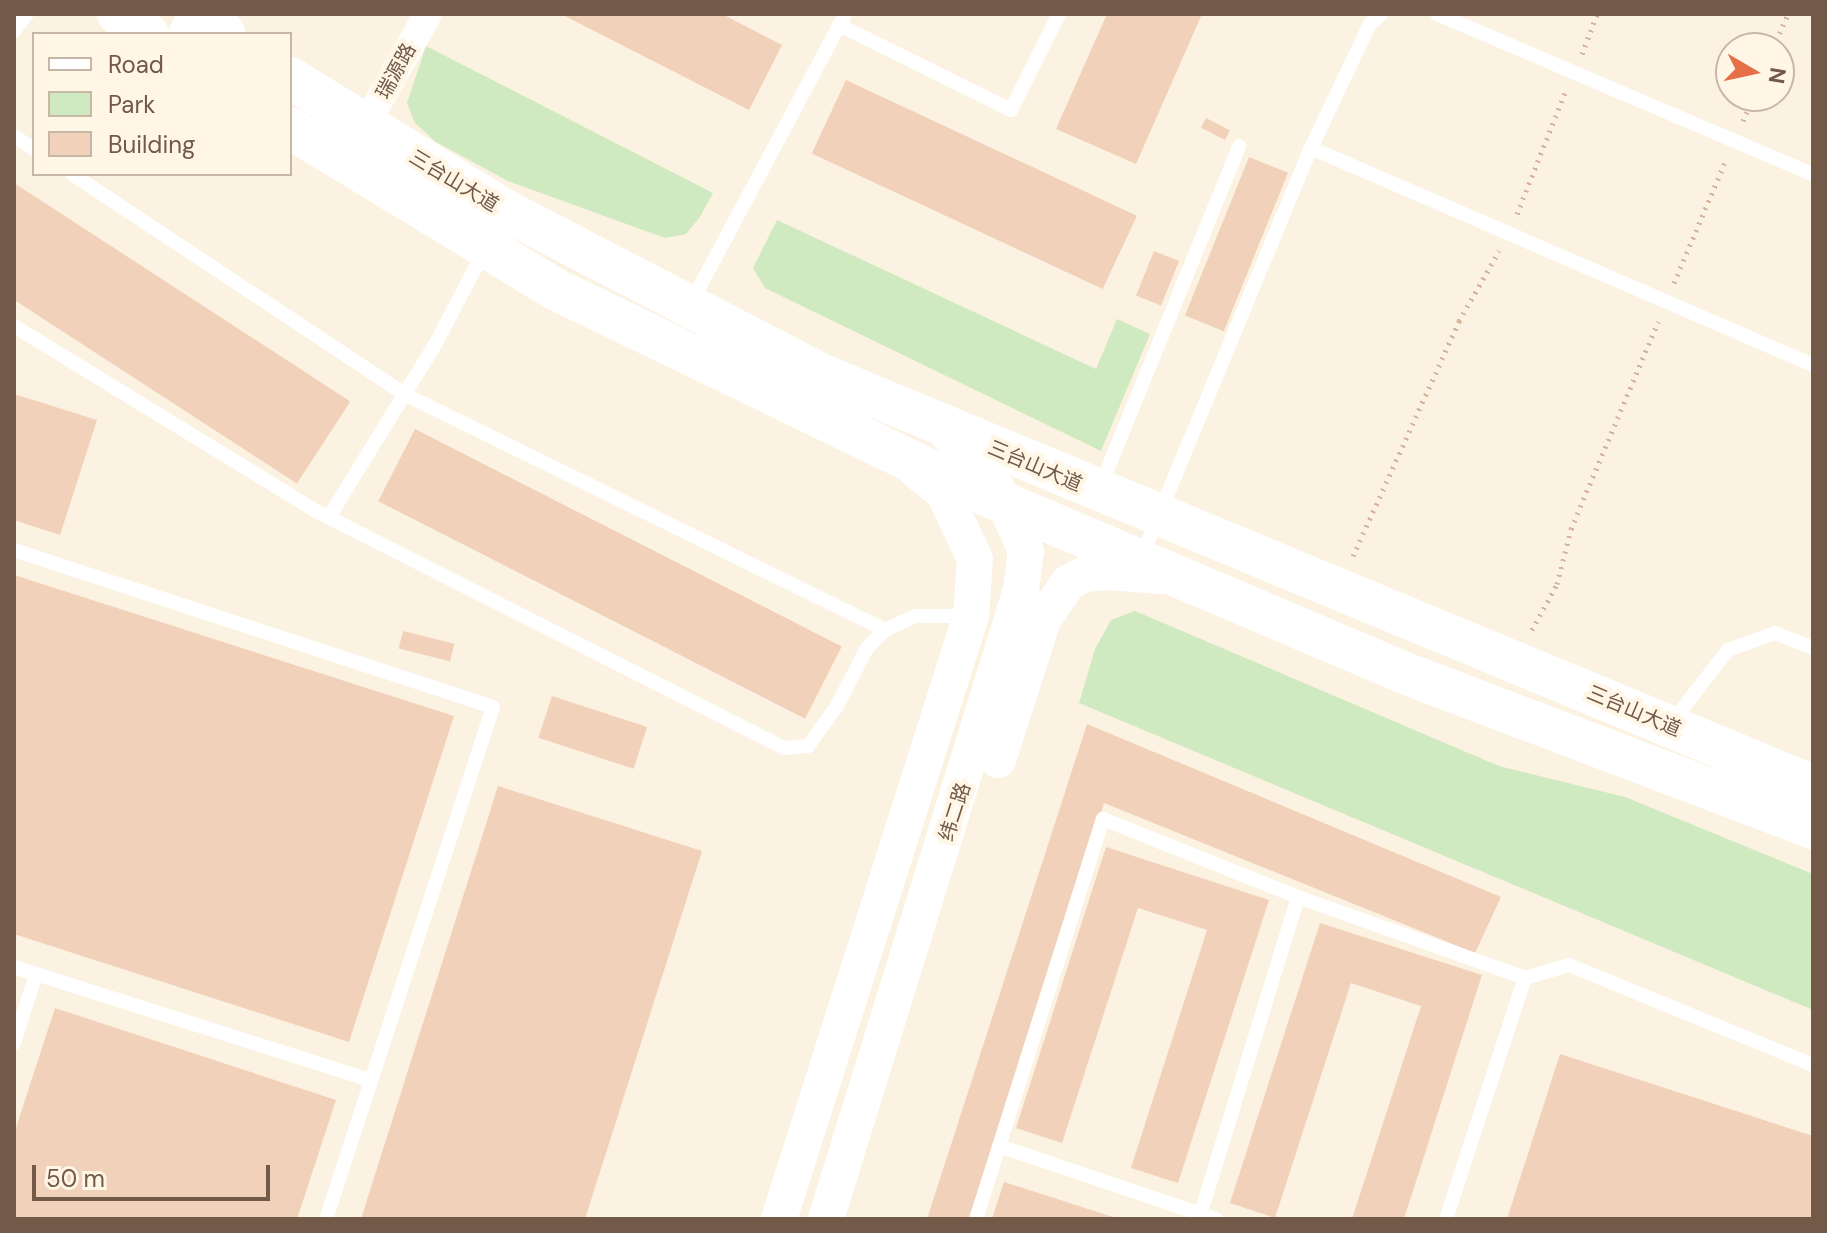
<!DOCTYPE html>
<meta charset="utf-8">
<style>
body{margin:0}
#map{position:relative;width:1827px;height:1233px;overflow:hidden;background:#fcf2e1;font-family:"DM Sans","Noto Sans SC",sans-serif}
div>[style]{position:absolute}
.green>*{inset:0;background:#cfe9c0}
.building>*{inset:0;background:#f1d1b9;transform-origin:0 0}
.path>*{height:5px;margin-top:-2.5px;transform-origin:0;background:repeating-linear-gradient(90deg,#d5b49c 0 2px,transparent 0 8px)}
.service>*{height:14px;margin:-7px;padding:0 7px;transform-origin:7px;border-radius:7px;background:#fff}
.minor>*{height:28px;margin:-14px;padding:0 14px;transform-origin:14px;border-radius:14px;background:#fff}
.tertiary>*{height:36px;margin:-18px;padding:0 18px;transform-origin:18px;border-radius:18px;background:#fff}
.secondary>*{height:42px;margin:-21px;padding:0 21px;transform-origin:21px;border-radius:21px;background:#fff}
span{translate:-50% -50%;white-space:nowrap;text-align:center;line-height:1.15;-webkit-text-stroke:8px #fff6e6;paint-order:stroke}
.street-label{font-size:20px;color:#725948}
.frame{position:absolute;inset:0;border:16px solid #725948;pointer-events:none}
.legend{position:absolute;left:32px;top:32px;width:260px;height:144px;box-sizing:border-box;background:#fff6e6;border:2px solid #c7b7a7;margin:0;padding:10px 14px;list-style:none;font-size:24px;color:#725948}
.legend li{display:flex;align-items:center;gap:16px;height:40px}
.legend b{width:40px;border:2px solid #c7b7a7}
.north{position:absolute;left:1715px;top:32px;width:80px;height:80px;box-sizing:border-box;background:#fff6e6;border:2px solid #c7b7a7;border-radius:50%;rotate:99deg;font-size:22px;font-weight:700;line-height:32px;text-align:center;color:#725948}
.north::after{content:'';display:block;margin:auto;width:28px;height:36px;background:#e56f46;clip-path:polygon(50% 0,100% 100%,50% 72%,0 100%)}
.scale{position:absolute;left:32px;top:1165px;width:238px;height:36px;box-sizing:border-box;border:4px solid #725948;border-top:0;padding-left:10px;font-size:24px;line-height:28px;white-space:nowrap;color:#725948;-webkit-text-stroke:6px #fff6e6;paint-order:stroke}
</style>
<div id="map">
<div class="green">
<div style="clip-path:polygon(426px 46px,713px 193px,700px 217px,686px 234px,665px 238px,508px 181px,436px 142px,415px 123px,407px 103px)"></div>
<div style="clip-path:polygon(777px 220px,1096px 369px,1117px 319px,1150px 334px,1101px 451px,765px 288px,753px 268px)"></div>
<div style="clip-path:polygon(1135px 611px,1499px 766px,1625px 797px,1813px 874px,1813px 1010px,1079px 703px,1095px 649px,1111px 620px)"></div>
</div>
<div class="building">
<div style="clip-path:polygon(561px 14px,722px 14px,782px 45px,749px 110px)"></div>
<div style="clip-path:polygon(1107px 14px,1202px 14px,1136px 164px,1056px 129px)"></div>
<div style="left:846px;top:80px;width:321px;height:81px;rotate:25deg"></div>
<div style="left:1206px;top:118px;width:27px;height:11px;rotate:27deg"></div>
<div style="left:1249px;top:157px;width:42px;height:171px;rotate:22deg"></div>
<div style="left:14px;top:183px;width:401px;height:98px;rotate:33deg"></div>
<div style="left:1154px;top:251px;width:27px;height:48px;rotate:22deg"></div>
<div style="clip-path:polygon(14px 394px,97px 420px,60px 535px,14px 520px)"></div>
<div style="left:415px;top:429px;width:479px;height:81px;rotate:27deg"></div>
<div style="clip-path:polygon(14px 575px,454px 716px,349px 1042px,14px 934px)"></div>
<div style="left:403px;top:631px;width:53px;height:18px;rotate:14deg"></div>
<div style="left:552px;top:696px;width:100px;height:44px;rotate:18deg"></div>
<div style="clip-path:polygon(1087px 724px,1501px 897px,1475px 953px,1104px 803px,969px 1219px,927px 1219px)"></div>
<div style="clip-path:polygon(498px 786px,702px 851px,585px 1219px,361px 1219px)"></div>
<div style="clip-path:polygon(1106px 847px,1269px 900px,1178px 1183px,1131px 1168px,1207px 930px,1138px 908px,1062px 1143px,1016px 1128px)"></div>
<div style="clip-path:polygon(1320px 923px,1482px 975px,1404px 1219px,1352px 1219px,1421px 1006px,1351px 983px,1275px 1218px,1230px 1203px)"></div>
<div style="clip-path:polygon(55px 1008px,336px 1100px,297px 1219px,14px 1219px,14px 1134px)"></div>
<div style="clip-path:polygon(1560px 1054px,1813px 1136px,1813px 1219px,1507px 1219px)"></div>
<div style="clip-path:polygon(1004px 1182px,1116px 1218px,1116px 1219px,992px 1219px)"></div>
</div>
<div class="path">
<div style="left:1773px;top:48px;width:37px;rotate:-66deg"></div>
<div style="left:1582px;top:54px;width:43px;rotate:-69.4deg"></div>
<div style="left:1743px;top:121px;width:27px;rotate:-68deg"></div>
<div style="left:1517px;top:214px;width:130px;rotate:-68.4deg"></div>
<div style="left:1674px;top:283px;width:134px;rotate:-67.1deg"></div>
<div style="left:1353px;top:556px;width:258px;rotate:-65.7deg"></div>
<div style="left:1459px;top:321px;width:81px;rotate:-60.3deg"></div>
<div style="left:1532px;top:630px;width:52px;rotate:-61.5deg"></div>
<div style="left:1557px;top:584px;width:57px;rotate:-75.7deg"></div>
<div style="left:1571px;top:529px;width:225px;rotate:-67.2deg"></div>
</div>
<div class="service">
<div style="left:1437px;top:14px;width:409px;rotate:23.1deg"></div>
<div style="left:839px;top:25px;width:192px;rotate:26.3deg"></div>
<div style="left:1011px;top:110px;width:107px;rotate:-63.4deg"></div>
<div style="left:14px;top:31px;width:21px;rotate:-53deg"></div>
<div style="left:174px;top:34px;width:22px;rotate:-63deg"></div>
<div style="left:14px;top:136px;width:24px;rotate:33deg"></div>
<div style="left:1311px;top:148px;width:547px;rotate:23.38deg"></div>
<div style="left:72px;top:174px;width:398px;rotate:33.5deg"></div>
<div style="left:404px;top:394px;width:536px;rotate:26.13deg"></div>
<div style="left:691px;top:303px;width:327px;rotate:-61.9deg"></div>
<div style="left:14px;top:326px;width:352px;rotate:31.5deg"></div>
<div style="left:314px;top:510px;width:527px;rotate:26.86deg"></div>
<div style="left:784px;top:748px;width:24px;rotate:-5deg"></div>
<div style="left:808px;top:746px;width:49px;rotate:-54.1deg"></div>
<div style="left:837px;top:706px;width:65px;rotate:-62.7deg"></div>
<div style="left:867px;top:648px;width:25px;rotate:-45deg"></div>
<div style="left:885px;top:630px;width:33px;rotate:-25deg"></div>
<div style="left:915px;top:616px;width:54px"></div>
<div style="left:1101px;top:485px;width:366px;rotate:-67.8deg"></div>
<div style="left:329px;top:517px;width:204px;rotate:-58.4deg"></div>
<div style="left:436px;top:343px;width:104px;rotate:-62.4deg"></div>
<div style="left:14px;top:550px;width:504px;rotate:18.15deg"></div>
<div style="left:493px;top:707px;width:539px;rotate:108.06deg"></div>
<div style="left:1141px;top:558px;width:444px;rotate:-67.5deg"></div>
<div style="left:1311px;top:148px;width:137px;rotate:-64.6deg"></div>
<div style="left:1370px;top:24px;width:15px;rotate:-42deg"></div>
<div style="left:1672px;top:722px;width:91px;rotate:-52.1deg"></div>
<div style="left:1728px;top:650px;width:50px;rotate:-19.9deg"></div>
<div style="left:1775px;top:633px;width:41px;rotate:21.5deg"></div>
<div style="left:14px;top:967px;width:374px;rotate:17.6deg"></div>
<div style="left:14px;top:1043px;width:72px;rotate:-72.3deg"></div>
<div style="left:999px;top:1146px;width:229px;rotate:18.6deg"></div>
<div style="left:976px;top:1219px;width:420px;rotate:-72.4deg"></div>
<div style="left:1103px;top:819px;width:210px;rotate:21.8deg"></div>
<div style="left:1298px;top:897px;width:241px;rotate:19.6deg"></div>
<div style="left:1525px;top:978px;width:46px;rotate:-16.5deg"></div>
<div style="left:1569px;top:965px;width:264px;rotate:22.3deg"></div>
<div style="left:1199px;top:1219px;width:337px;rotate:-72.9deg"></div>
<div style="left:1446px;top:1219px;width:254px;rotate:-71.9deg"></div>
</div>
<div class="minor">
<div style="left:364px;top:127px;width:130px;rotate:-60.5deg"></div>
</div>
<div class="tertiary">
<div style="left:998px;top:760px;width:147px;rotate:-72.2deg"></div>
<div style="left:1043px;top:620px;width:45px;rotate:-56deg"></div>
<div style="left:1068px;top:583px;width:19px;rotate:-28deg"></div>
<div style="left:1085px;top:574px;width:22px;rotate:-5deg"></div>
<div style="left:1107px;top:572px;width:56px;rotate:4.1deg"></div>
<div style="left:779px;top:1219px;width:633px;rotate:-72.34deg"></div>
<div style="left:971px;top:616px;width:57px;rotate:-86deg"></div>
<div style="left:975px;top:559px;width:73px;rotate:-115.2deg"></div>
<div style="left:944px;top:493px;width:38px;rotate:-141deg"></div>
<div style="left:826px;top:1219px;width:659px;rotate:-72.78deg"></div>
<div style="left:1021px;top:590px;width:38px;rotate:-83deg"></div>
<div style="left:1026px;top:552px;width:24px;rotate:-112deg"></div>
<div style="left:1017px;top:530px;width:55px;rotate:-116.1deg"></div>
<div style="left:993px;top:481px;width:71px;rotate:-133.9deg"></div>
</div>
<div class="secondary">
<div style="left:118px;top:14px;width:36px;rotate:34deg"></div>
<div style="left:196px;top:14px;width:35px;rotate:35deg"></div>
<div style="left:290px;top:78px;width:254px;rotate:31.6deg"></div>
<div style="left:506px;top:211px;width:354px;rotate:27.4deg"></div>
<div style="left:820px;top:374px;width:1075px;rotate:22.53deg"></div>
<div style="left:290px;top:128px;width:310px;rotate:31.3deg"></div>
<div style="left:555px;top:289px;width:444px;rotate:25.8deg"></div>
<div style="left:955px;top:482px;width:500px;rotate:23deg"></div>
<div style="left:1415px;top:677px;width:426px;rotate:20.8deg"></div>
</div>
<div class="street-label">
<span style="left:396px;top:71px;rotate:-61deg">瑞源路</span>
<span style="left:454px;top:181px;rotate:31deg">三台山大道</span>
<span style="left:1035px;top:466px;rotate:23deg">三台山大道</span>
<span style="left:1634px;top:711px;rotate:23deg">三台山大道</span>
<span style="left:955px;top:812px;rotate:-72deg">纬二路</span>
</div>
<div class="frame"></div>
<ul class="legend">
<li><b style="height:10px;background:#fff"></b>Road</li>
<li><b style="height:22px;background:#cfe9c0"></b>Park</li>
<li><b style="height:22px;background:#f1d1b9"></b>Building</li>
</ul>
<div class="north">N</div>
<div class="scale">50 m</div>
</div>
